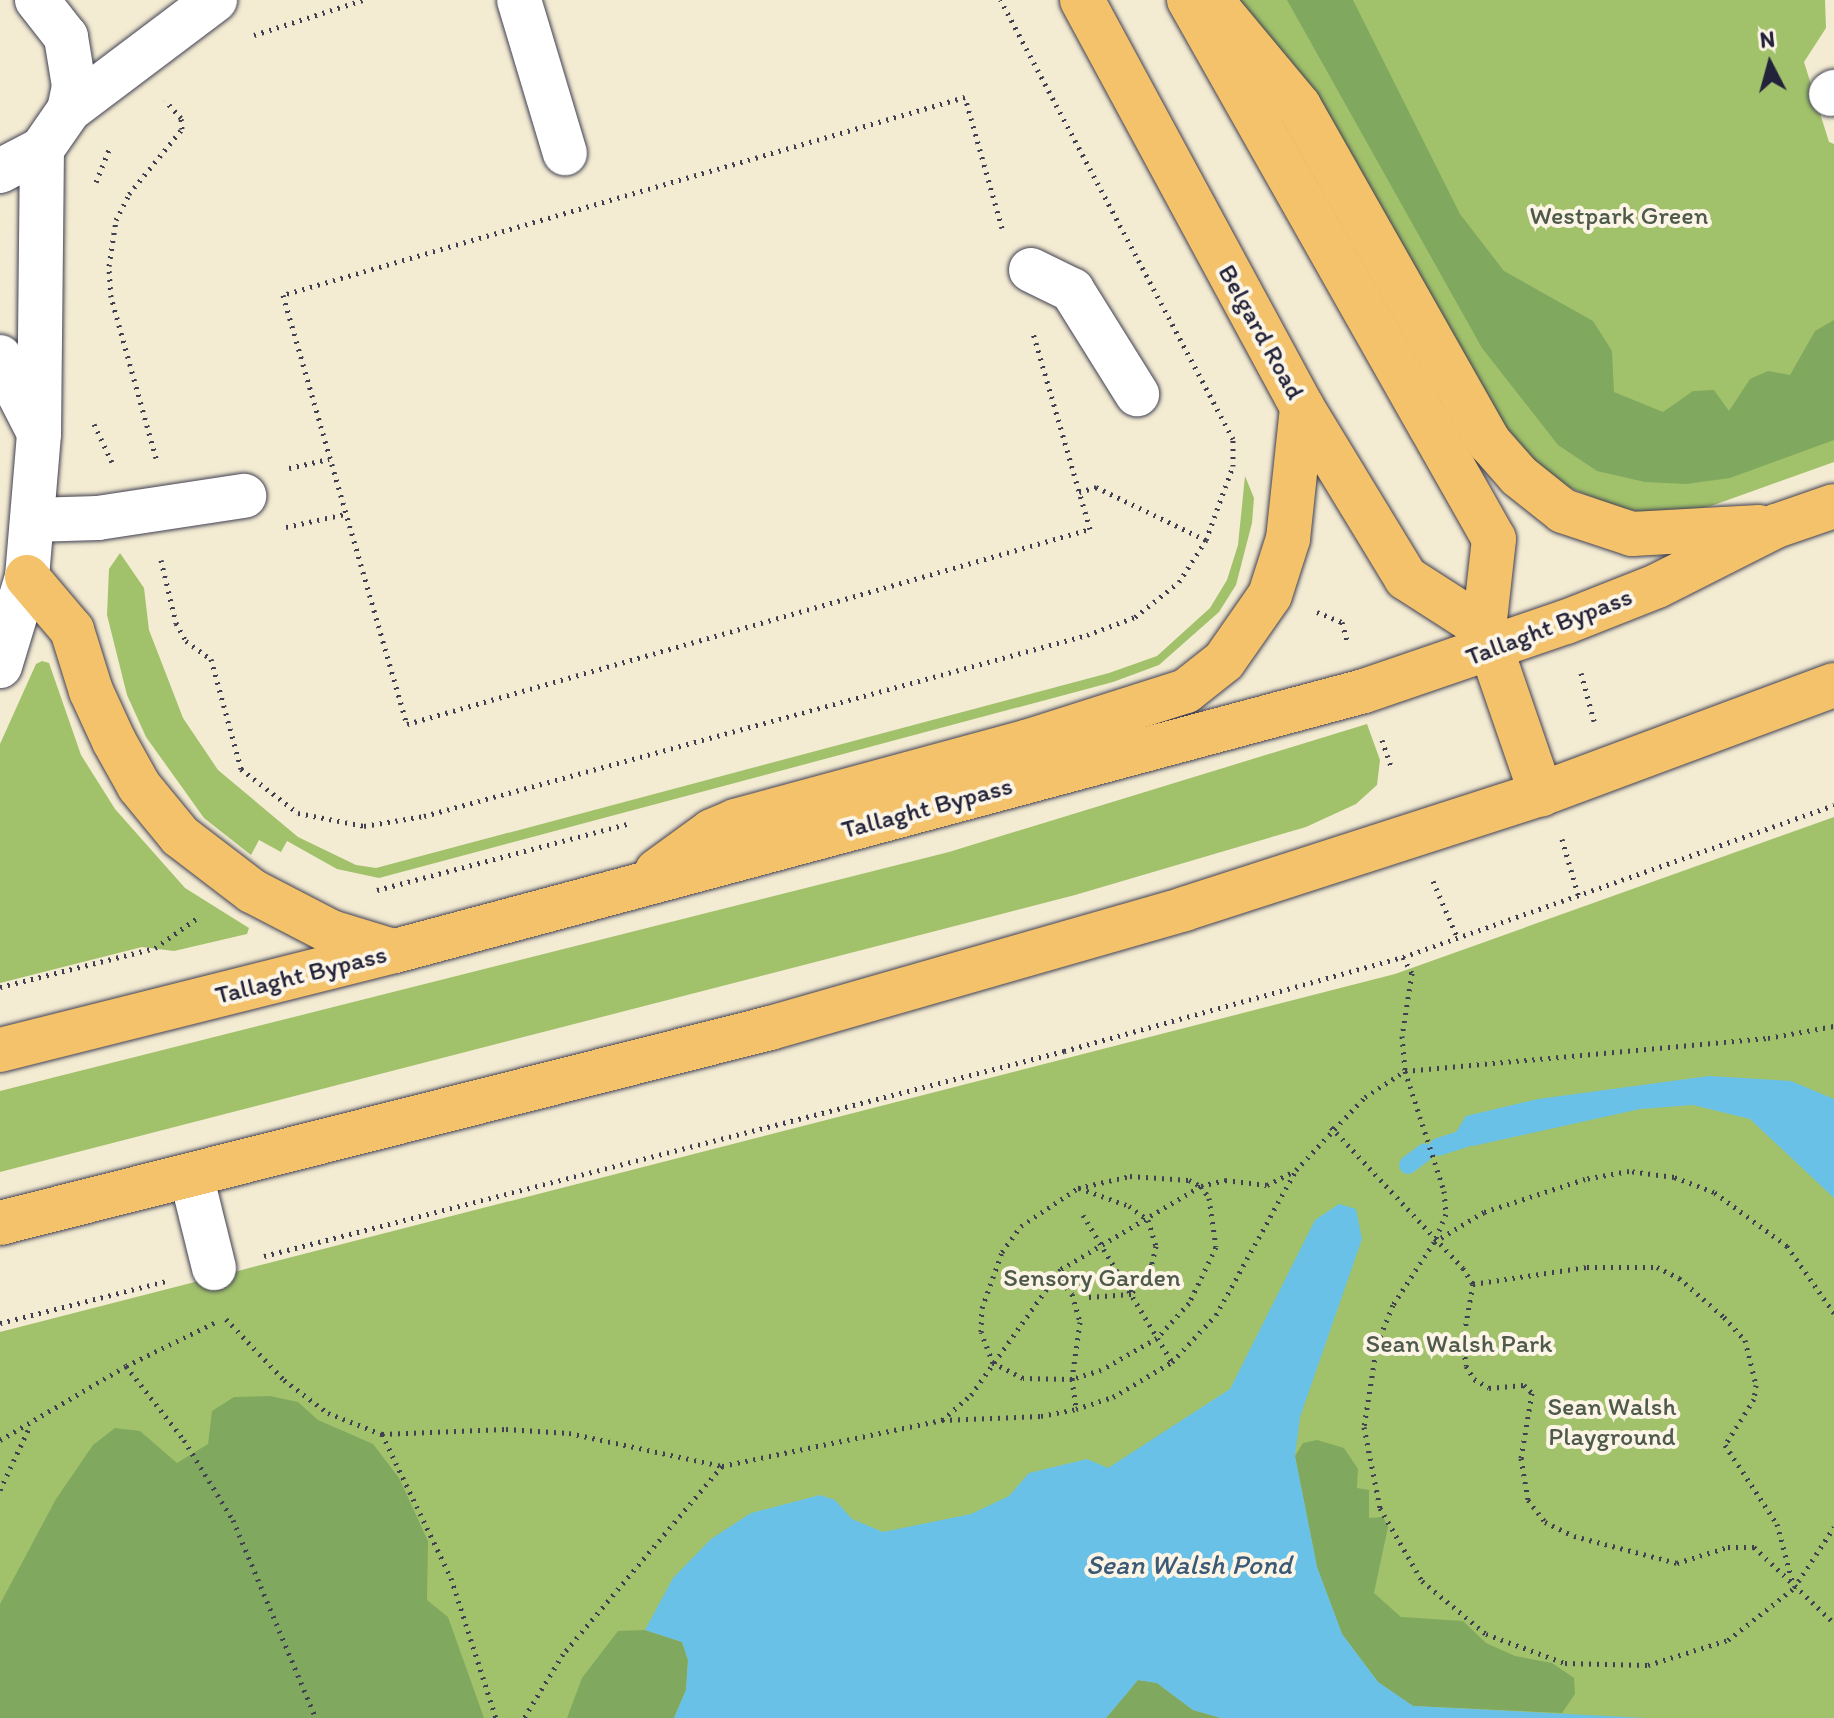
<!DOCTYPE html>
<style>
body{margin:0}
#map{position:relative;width:1834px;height:1718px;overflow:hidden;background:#f3ebd2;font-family:Itim,sans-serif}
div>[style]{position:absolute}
.green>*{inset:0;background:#a1c26b}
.forest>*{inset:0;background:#80a85f}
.water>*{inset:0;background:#6ac1e7}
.stream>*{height:18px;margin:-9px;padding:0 9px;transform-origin:9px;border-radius:9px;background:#6ac1e7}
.path>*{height:5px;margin-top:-2.5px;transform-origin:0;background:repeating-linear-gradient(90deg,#414052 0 2px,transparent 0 8px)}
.roads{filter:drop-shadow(0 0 2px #414052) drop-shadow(0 0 2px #414052)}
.minor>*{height:44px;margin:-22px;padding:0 22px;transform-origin:22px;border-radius:22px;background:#fff}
.major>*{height:44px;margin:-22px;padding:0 22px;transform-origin:22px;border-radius:22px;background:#f4c26a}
span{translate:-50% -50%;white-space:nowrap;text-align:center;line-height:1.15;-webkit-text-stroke:8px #fcf5e5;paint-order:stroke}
.park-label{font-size:26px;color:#4e5a4c}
.street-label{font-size:26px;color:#22223b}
.water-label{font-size:28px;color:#3b5a77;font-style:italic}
.north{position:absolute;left:1730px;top:24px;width:80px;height:80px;-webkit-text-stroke:6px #fcf5e5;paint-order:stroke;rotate:354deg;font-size:22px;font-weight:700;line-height:32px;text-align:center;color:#22223b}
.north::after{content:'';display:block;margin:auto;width:28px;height:36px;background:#22223b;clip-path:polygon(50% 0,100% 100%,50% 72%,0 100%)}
</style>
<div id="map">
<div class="green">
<div style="clip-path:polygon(1234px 0,1825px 0,1826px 28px,1804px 62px,1829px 142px,1834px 144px,1834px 462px,1711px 506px,1665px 515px,1622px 509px,1543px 477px,1513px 450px)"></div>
<div style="clip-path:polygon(1245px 476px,1254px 498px,1252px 523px,1236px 585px,1219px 612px,1159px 665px,1113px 682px,379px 878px,337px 869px,287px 841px,281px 852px,259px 840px,251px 855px,204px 818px,146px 737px,127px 695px,107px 615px,109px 569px,120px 553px,144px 588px,149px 630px,183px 718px,218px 770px,298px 837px,356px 865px,376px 868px,1109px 673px,1157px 656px,1210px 608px,1227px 580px,1238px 545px)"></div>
<div style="clip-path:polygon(42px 661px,49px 663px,81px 755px,115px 809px,185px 888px,249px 928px,247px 934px,174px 951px,142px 947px,0 983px,0 744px,36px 664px)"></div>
<div style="clip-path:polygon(1367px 724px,1380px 760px,1377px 785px,1356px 804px,1306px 827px,1075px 895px,0 1172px,0 1091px,949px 852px)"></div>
<div style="clip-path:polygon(1834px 817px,1834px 1718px,0 1718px,0 1332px,1395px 974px)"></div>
</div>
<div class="forest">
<div style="clip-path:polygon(1287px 0,1353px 0,1460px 214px,1504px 271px,1593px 321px,1612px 351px,1614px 392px,1663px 412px,1693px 391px,1714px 390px,1729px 411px,1750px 379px,1768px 371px,1790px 375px,1815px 331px,1834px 320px,1834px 440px,1730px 478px,1686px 484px,1645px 482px,1597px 471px,1558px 445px,1482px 348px)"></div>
<div style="clip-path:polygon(270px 1396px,298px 1402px,318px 1420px,373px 1444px,399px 1478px,428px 1541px,427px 1600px,448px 1617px,484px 1718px,0 1718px,0 1604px,56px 1499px,93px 1445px,115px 1428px,140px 1431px,177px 1463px,208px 1444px,212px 1411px,234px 1397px)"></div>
<div style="clip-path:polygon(1317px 1440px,1344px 1448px,1358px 1469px,1357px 1488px,1369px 1490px,1369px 1518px,1383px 1517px,1388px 1527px,1374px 1593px,1401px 1617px,1463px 1621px,1486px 1643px,1515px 1656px,1552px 1663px,1574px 1678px,1575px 1694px,1562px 1713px,1413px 1706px,1378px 1682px,1342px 1634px,1317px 1567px,1295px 1456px,1303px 1443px)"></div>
<div style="clip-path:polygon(645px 1630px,682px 1642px,688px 1660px,686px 1690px,674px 1718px,567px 1718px,582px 1678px,618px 1631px)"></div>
<div style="clip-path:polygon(1138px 1680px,1157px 1683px,1193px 1710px,1221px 1718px,1106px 1718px)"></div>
</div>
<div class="water">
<div style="clip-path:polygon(1709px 1076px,1791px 1081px,1834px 1099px,1834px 1198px,1750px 1119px,1693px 1105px,1640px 1109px,1473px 1146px,1456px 1132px,1466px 1116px,1538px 1099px)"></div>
<div style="clip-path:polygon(1339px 1204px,1356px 1209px,1362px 1239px,1300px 1417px,1295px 1456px,1317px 1567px,1342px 1634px,1378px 1682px,1413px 1706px,1646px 1718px,1221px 1718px,1193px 1710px,1157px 1683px,1138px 1680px,1106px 1718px,674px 1718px,686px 1690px,688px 1660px,682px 1642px,645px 1630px,673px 1578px,711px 1539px,751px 1513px,820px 1495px,835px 1500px,852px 1519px,883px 1532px,971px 1514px,1009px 1496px,1029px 1473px,1087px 1459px,1108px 1468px,1230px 1389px,1315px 1220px)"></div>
</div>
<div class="stream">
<div style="left:1438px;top:1147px;width:49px;rotate:-17.7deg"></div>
<div style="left:1408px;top:1165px;width:21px;rotate:-37deg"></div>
</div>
<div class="path">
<div style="left:254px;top:35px;width:114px;rotate:-17.8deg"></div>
<div style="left:96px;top:182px;width:35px;rotate:-68deg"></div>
<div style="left:1002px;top:228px;width:136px;rotate:-105.8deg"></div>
<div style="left:965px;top:97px;width:710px;rotate:163.81deg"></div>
<div style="left:283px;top:295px;width:447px;rotate:73.9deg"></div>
<div style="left:407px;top:724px;width:710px;rotate:-15.93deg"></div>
<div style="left:1090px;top:529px;width:207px;rotate:-106.2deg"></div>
<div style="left:94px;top:424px;width:42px;rotate:64.7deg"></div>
<div style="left:156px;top:458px;width:167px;rotate:-105.6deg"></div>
<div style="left:111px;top:297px;width:31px;rotate:-94deg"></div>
<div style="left:109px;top:266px;width:47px;rotate:-81.3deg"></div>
<div style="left:116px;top:220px;width:29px;rotate:-63deg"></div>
<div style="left:129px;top:194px;width:84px;rotate:-50.8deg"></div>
<div style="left:182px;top:129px;width:11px;rotate:-95deg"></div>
<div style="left:181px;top:118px;width:24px;rotate:-132deg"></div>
<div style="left:289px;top:468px;width:41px;rotate:-12.7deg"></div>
<div style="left:1079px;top:492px;width:18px;rotate:-16deg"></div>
<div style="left:1096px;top:487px;width:122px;rotate:25.7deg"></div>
<div style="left:286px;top:527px;width:60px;rotate:-12.4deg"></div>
<div style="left:161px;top:560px;width:65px;rotate:76.6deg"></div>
<div style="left:176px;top:623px;width:21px;rotate:61deg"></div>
<div style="left:186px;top:641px;width:31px;rotate:36deg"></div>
<div style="left:211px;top:659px;width:114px;rotate:74.7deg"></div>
<div style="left:241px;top:769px;width:72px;rotate:37.7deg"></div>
<div style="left:298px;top:813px;width:67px;rotate:11.1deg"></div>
<div style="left:364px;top:826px;width:61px;rotate:-9.5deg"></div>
<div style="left:424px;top:816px;width:687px;rotate:-15.27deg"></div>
<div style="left:1087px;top:635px;width:51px;rotate:-20.6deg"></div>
<div style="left:1135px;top:617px;width:56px;rotate:-38.5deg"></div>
<div style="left:1179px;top:582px;width:50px;rotate:-57.3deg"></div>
<div style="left:1206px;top:540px;width:79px;rotate:-70deg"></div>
<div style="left:1233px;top:466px;width:27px;rotate:-90deg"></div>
<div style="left:1233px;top:439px;width:497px;rotate:-117.9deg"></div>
<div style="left:1317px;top:612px;width:27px;rotate:22deg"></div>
<div style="left:1342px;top:622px;width:20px;rotate:75deg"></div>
<div style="left:1581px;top:673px;width:50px;rotate:74.8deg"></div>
<div style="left:1382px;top:740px;width:28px;rotate:71deg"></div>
<div style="left:1562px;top:839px;width:61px;rotate:73.9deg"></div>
<div style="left:1433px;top:881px;width:63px;rotate:66.7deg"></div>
<div style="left:377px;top:890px;width:262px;rotate:-14.8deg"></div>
<div style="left:1403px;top:957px;width:18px;rotate:61deg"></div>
<div style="left:1412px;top:973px;width:64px;rotate:99deg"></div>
<div style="left:1402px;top:1036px;width:35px;rotate:85deg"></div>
<div style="left:1405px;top:1071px;width:126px;rotate:72deg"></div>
<div style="left:1444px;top:1191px;width:23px;rotate:85deg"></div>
<div style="left:1446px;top:1214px;width:28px;rotate:113deg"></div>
<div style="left:0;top:987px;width:160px;rotate:-14.1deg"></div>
<div style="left:155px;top:948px;width:55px;rotate:-35.4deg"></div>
<div style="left:1331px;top:1127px;width:193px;rotate:46.9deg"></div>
<div style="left:1463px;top:1268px;width:19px;rotate:58deg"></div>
<div style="left:1473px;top:1284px;width:58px;rotate:100deg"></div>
<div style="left:1463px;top:1341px;width:25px;rotate:83deg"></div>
<div style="left:1466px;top:1366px;width:15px;rotate:58deg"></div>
<div style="left:1474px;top:1379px;width:17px;rotate:31deg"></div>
<div style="left:1489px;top:1388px;width:35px;rotate:-5deg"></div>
<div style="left:1524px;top:1385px;width:11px;rotate:45deg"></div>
<div style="left:1532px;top:1393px;width:66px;rotate:99.6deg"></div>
<div style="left:1521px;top:1458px;width:43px;rotate:80.5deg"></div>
<div style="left:1528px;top:1500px;width:28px;rotate:52deg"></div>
<div style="left:1545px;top:1522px;width:32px;rotate:26deg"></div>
<div style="left:1574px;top:1536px;width:106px;rotate:14.7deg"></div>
<div style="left:1677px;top:1563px;width:53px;rotate:-17.4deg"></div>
<div style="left:1728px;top:1547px;width:26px"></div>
<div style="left:1754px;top:1547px;width:110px;rotate:43.5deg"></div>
<div style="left:1130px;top:1176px;width:59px;rotate:3.9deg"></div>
<div style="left:1189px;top:1180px;width:13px;rotate:27deg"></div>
<div style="left:1201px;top:1186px;width:14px;rotate:56deg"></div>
<div style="left:1209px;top:1198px;width:49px;rotate:81.9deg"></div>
<div style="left:1216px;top:1247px;width:62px;rotate:115.7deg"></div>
<div style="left:1189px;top:1303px;width:47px;rotate:132.4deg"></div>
<div style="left:1157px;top:1338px;width:64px;rotate:150.3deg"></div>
<div style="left:1101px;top:1370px;width:30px;rotate:163deg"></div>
<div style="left:1072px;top:1379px;width:49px;rotate:-178.8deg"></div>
<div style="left:1023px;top:1378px;width:34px;rotate:-153deg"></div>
<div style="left:993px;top:1363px;width:33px;rotate:-111deg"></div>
<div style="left:981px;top:1332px;width:24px;rotate:-88deg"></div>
<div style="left:982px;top:1308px;width:59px;rotate:-70.3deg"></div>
<div style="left:1002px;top:1252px;width:32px;rotate:-54deg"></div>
<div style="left:1021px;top:1226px;width:69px;rotate:-33.7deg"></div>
<div style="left:1078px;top:1188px;width:53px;rotate:-13deg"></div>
<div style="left:1079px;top:1188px;width:53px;rotate:19.8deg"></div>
<div style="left:1129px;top:1206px;width:24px;rotate:36deg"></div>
<div style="left:1148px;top:1220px;width:27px;rotate:73deg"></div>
<div style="left:1156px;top:1246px;width:18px;rotate:103deg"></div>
<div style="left:1152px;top:1264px;width:37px;rotate:125deg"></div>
<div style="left:1131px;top:1294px;width:43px;rotate:176deg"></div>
<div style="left:1083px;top:1215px;width:172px;rotate:58.8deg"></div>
<div style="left:264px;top:1256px;width:826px;rotate:-14.37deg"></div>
<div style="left:1064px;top:1051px;width:352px;rotate:-15.5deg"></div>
<div style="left:1403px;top:957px;width:457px;rotate:-19.4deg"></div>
<div style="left:1056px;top:1275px;width:25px;rotate:50deg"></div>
<div style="left:1072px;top:1294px;width:29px;rotate:74deg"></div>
<div style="left:1080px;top:1322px;width:58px;rotate:98deg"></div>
<div style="left:1072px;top:1379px;width:30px;rotate:82deg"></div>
<div style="left:1473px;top:1284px;width:115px;rotate:-8.5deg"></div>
<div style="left:1587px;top:1267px;width:70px"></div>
<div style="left:1657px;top:1267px;width:25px;rotate:27deg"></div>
<div style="left:1679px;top:1278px;width:60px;rotate:40.9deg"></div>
<div style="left:1724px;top:1317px;width:31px;rotate:48deg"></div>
<div style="left:1745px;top:1340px;width:46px;rotate:76.3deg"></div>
<div style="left:1756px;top:1385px;width:14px;rotate:98deg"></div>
<div style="left:1754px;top:1399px;width:54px;rotate:122.2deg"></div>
<div style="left:1725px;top:1445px;width:95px;rotate:56.6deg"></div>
<div style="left:1777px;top:1524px;width:62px;rotate:75.1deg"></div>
<div style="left:1834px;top:1313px;width:82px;rotate:-125deg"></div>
<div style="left:1787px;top:1246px;width:91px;rotate:-143.5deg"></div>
<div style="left:1714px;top:1192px;width:43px;rotate:-159.4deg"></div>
<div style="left:1674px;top:1177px;width:45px;rotate:-172.4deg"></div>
<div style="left:1629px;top:1171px;width:45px;rotate:169.7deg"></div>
<div style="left:1585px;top:1179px;width:106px;rotate:161.9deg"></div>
<div style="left:1484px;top:1212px;width:58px;rotate:149deg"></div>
<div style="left:1434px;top:1242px;width:75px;rotate:123.1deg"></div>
<div style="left:1393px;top:1305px;width:42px;rotate:112.3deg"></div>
<div style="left:1377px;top:1344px;width:84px;rotate:98.9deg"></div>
<div style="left:1364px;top:1427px;width:83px;rotate:78.8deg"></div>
<div style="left:1380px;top:1508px;width:84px;rotate:60.1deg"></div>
<div style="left:1422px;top:1581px;width:83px;rotate:39.6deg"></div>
<div style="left:1486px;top:1634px;width:84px;rotate:20.2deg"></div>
<div style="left:1565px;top:1663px;width:83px;rotate:1.4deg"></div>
<div style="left:1648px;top:1665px;width:84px;rotate:-17.4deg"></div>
<div style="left:1728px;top:1640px;width:84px;rotate:-38.2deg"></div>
<div style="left:1794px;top:1588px;width:73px;rotate:-56.7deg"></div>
<div style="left:226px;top:1319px;width:84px;rotate:46.4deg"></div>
<div style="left:284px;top:1380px;width:55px;rotate:36.9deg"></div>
<div style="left:328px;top:1413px;width:58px;rotate:21.3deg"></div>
<div style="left:382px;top:1434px;width:124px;rotate:-2.3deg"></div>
<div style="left:506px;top:1429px;width:63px;rotate:3.6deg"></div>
<div style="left:569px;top:1433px;width:157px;rotate:12.2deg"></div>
<div style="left:722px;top:1466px;width:246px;rotate:130.2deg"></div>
<div style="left:563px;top:1654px;width:75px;rotate:121.4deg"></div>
<div style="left:0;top:1323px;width:171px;rotate:-14.2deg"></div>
<div style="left:126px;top:1366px;width:94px;rotate:51.9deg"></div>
<div style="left:184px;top:1440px;width:94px;rotate:58.5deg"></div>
<div style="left:233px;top:1520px;width:215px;rotate:67.3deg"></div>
<div style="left:942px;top:1420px;width:99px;rotate:-2.3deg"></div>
<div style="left:1041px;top:1416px;width:36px;rotate:-11deg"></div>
<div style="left:1076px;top:1409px;width:39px;rotate:-18deg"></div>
<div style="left:1113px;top:1397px;width:69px;rotate:-30.7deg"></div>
<div style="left:1172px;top:1362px;width:64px;rotate:-46.9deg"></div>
<div style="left:1216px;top:1315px;width:166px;rotate:-61.1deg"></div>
<div style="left:1296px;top:1170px;width:100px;rotate:-46.6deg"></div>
<div style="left:1365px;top:1097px;width:48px;rotate:-33deg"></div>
<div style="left:1405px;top:1071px;width:364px;rotate:-5.2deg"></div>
<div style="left:1768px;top:1038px;width:67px;rotate:-10.3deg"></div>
<div style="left:382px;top:1434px;width:160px;rotate:64.4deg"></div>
<div style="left:451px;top:1578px;width:147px;rotate:72.2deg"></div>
<div style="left:0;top:1440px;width:146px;rotate:-30.4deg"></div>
<div style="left:126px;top:1366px;width:102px;rotate:-26.1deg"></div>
<div style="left:722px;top:1466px;width:225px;rotate:-11.8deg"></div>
<div style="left:942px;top:1420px;width:38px;rotate:-41deg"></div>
<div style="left:971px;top:1395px;width:155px;rotate:-54.5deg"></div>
<div style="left:1061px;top:1269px;width:163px;rotate:-30.7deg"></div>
<div style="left:1201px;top:1186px;width:25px;rotate:-14deg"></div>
<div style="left:1225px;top:1180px;width:42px;rotate:6.8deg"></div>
<div style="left:1267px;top:1185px;width:31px;rotate:-27deg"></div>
<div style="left:0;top:1490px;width:71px;rotate:-64.9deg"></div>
</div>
<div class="roads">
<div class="minor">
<div style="left:519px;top:0;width:160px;rotate:73.3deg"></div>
<div style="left:1831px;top:94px;width:4px;rotate:-34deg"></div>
<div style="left:69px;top:110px;width:183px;rotate:-37deg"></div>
<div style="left:0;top:171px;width:47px;rotate:-27.6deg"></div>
<div style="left:42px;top:149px;width:47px;rotate:-55.3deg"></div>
<div style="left:69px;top:110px;width:25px;rotate:-78deg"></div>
<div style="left:74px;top:86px;width:50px;rotate:-99.3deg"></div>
<div style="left:66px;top:37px;width:47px;rotate:-128.1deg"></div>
<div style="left:1031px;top:270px;width:46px;rotate:26deg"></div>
<div style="left:1072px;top:290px;width:123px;rotate:58deg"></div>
<div style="left:0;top:357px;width:81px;rotate:62.8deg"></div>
<div style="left:32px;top:520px;width:66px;rotate:-1.7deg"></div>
<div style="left:98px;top:518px;width:148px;rotate:-8.6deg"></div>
<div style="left:0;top:666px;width:93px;rotate:-73.1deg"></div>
<div style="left:27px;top:577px;width:144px;rotate:-85.2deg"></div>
<div style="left:39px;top:434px;width:285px;rotate:-89.4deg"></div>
<div style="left:191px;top:1175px;width:96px;rotate:76.1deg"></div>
</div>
<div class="major">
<div style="left:1082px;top:0;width:463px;rotate:61.6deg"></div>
<div style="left:1302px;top:407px;width:200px;rotate:58.7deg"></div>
<div style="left:1406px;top:578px;width:93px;rotate:32.7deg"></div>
<div style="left:1189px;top:0;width:619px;rotate:60.5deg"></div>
<div style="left:1494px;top:539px;width:90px;rotate:96.4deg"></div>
<div style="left:1484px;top:628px;width:176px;rotate:71deg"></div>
<div style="left:1211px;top:0;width:138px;rotate:50.3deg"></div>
<div style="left:1299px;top:106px;width:387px;rotate:60.5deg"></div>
<div style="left:1490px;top:443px;width:44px;rotate:48.7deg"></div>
<div style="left:1519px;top:476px;width:56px;rotate:38.5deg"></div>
<div style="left:1563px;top:511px;width:73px;rotate:18.4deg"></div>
<div style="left:1632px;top:534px;width:127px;rotate:-3.2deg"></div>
<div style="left:27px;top:577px;width:70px;rotate:49.7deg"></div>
<div style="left:72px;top:630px;width:64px;rotate:72.7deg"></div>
<div style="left:91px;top:691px;width:55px;rotate:65.3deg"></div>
<div style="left:114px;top:741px;width:51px;rotate:60.9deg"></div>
<div style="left:139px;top:786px;width:65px;rotate:50.6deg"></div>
<div style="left:180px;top:836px;width:91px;rotate:37.4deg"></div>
<div style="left:252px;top:891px;width:89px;rotate:27.4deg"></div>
<div style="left:331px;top:932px;width:65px;rotate:17deg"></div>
<div style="left:657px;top:871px;width:68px;rotate:-36deg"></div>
<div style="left:712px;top:831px;width:25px;rotate:-23deg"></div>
<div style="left:735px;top:821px;width:302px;rotate:-15.2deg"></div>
<div style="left:1026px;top:742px;width:168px;rotate:-17.7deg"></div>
<div style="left:1186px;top:691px;width:48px;rotate:-38.3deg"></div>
<div style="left:1224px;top:661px;width:80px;rotate:-55.1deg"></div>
<div style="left:1270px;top:595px;width:59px;rotate:-72.2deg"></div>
<div style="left:1288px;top:539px;width:133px;rotate:-83.9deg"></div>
<div style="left:0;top:1050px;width:407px;rotate:-14.1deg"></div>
<div style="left:395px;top:951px;width:1003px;rotate:-15.02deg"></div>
<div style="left:1364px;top:691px;width:213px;rotate:-18.9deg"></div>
<div style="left:1566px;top:622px;width:98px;rotate:-21.6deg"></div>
<div style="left:1657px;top:586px;width:133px;rotate:-26.8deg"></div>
<div style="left:1776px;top:526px;width:61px;rotate:-19deg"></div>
<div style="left:0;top:1223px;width:794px;rotate:-14.21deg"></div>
<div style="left:770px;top:1028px;width:431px;rotate:-16deg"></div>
<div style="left:1184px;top:909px;width:375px;rotate:-17.9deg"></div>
<div style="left:1541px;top:794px;width:313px;rotate:-20.4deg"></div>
</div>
</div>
<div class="park-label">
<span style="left:1619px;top:216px">Westpark Green</span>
<span style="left:1092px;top:1278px">Sensory Garden</span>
<span style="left:1459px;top:1344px">Sean Walsh Park</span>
<span style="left:1612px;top:1422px">Sean Walsh<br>Playground</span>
</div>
<div class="street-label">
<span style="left:1261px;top:332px;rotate:61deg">Belgard Road</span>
<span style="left:1549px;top:627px;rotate:-21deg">Tallaght Bypass</span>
<span style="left:927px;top:808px;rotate:-15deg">Tallaght Bypass</span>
<span style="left:301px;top:975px;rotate:-14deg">Tallaght Bypass</span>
</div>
<div class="water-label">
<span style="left:1189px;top:1564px">Sean Walsh Pond</span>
</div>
<div class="north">N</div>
</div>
